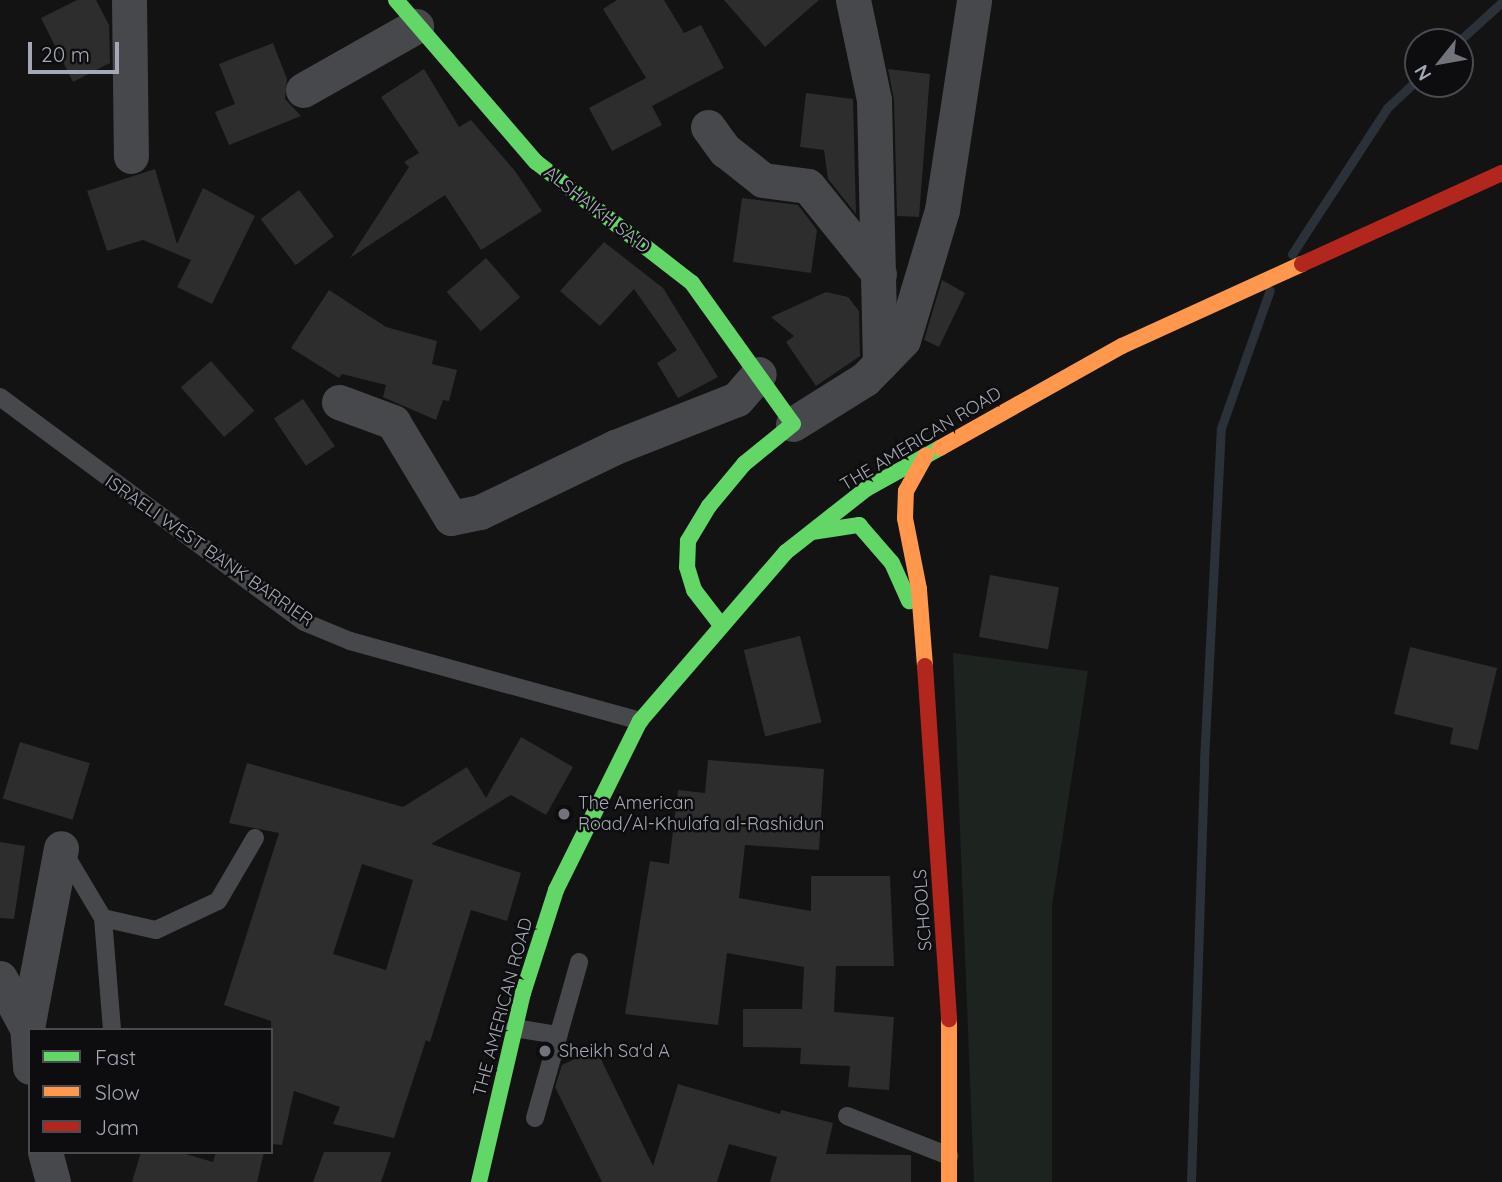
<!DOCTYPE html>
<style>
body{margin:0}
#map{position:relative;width:1502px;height:1182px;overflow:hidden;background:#131313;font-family:Quicksand,sans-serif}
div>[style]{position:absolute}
.green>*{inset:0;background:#1d231e}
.stream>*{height:9px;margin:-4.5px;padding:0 4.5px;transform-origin:4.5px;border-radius:4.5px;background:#2a3138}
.building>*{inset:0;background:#2d2d2e;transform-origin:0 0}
.lane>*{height:18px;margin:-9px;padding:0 9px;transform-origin:9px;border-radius:9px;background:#47484b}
.street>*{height:35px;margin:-17.5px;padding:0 17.5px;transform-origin:17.5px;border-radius:17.5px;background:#47484b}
.fast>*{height:16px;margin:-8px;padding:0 8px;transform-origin:8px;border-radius:8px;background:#63d668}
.slow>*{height:16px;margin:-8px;padding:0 8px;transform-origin:8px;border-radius:8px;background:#ff974d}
.jam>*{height:16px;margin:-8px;padding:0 8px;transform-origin:8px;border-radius:8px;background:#b3261e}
.dots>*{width:19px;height:19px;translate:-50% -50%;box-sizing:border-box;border:4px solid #0d0d0f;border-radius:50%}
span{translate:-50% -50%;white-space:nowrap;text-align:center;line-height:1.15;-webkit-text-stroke:5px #0d0d0f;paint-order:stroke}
.street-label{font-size:18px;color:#a4a8b4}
.poi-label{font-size:18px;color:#a4a8b4}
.left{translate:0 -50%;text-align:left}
.legend{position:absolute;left:28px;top:1028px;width:245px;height:126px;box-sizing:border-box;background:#0d0d0f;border:2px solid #494b51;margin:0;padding:9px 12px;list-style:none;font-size:21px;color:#a4a8b4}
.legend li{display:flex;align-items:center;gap:14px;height:35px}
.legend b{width:35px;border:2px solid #494b51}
.north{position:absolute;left:1404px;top:28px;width:70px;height:70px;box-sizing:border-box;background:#0d0d0f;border:2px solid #494b51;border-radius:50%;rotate:239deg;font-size:19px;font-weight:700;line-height:28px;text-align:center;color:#a4a8b4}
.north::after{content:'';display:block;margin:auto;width:24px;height:32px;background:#71747c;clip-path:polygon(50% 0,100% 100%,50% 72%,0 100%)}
.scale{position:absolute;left:28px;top:42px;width:91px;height:32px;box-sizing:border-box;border:4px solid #a4a8b4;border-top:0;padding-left:9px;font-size:21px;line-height:24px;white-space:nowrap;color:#a4a8b4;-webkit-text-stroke:5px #0d0d0f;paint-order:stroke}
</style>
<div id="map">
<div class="green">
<div style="clip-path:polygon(953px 653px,1088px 671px,1052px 906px,1052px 1182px,974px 1182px)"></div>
</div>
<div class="stream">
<div style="left:1458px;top:42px;width:59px;rotate:-42.3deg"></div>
<div style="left:1292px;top:254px;width:174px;rotate:-56.9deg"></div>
<div style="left:1387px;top:108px;width:42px;rotate:-43.1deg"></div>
<div style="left:1191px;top:1182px;width:421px;rotate:-88.2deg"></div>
<div style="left:1204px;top:761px;width:333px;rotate:-87.1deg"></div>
<div style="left:1221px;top:428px;width:146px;rotate:-70.5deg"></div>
</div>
<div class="building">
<div style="clip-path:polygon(77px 0,96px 0,109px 25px,110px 63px,73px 82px,41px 18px)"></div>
<div style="clip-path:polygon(617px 0,664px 0,684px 33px,701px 25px,724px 68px,652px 106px,662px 125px,612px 151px,589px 108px,646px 78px,603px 9px)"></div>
<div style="clip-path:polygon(724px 0,819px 0,765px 47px)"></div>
<div style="clip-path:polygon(273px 43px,287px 79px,285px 99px,301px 116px,229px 145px,215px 112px,235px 104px,219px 64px)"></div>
<div style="clip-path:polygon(424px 69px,459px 127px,471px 120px,515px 171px,542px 211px,481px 250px,445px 195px,350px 258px,409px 167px,404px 162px,419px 153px,381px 97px)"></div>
<div style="clip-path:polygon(888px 69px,930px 74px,919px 217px,897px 216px,894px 100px)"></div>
<div style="clip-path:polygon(806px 93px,853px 99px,856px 214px,828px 179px,824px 150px,800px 147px)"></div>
<div style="clip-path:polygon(155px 169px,177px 244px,203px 188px,255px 216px,212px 304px,177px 287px,191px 260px,143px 240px,107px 251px,87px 191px)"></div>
<div style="left:299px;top:190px;width:58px;height:48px;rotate:53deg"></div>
<div style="clip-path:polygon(742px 198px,798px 205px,817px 230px,811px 273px,733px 262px)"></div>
<div style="clip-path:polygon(604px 242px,663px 288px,718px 377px,678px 398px,657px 363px,677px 350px,634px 289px,600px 326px,560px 291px)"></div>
<div style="left:486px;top:258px;width:52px;height:52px;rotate:49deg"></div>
<div style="clip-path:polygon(942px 280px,965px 293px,939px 347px,924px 340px)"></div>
<div style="clip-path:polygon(329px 290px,386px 327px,437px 341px,432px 364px,457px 370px,449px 401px,443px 400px,436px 420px,383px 397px,386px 385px,342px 374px,339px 378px,291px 348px)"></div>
<div style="clip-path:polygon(826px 292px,848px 297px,859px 311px,860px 356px,816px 386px,786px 342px,794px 336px,771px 317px)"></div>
<div style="left:211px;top:361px;width:66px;height:40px;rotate:49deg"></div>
<div style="left:303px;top:399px;width:57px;height:35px;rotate:56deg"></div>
<div style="left:990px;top:575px;width:70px;height:63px;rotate:10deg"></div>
<div style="left:800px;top:636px;width:89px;height:58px;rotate:76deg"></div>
<div style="clip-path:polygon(1410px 647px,1497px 668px,1478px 750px,1450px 744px,1453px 728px,1394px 714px)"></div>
<div style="clip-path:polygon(evenodd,521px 737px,573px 767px,546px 815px,511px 795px,431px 844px,521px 873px,507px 921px,471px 910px,430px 1042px,426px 1040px,394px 1138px,333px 1124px,340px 1107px,294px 1091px,282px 1145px,271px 1144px,271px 1021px,224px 1005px,279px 833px,229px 823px,247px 763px,403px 807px,467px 767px,486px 798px,521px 737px,362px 864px,413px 880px,386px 970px,333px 954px,362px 864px)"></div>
<div style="left:20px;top:742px;width:73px;height:59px;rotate:17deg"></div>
<div style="clip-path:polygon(708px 760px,824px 769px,819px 850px,745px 845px,739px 898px,811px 911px,811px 876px,890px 876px,894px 966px,836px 966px,834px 1012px,894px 1017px,889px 1090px,848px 1087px,850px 1066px,800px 1064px,801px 1048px,743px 1047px,743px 1009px,802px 1009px,804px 967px,727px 953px,718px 1025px,625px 1014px,650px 861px,669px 864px,678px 790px,705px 793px)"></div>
<div style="clip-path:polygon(0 842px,25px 846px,14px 919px,0 918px)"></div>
<div style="clip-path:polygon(596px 1049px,653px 1166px,678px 1084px,780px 1114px,781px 1110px,833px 1123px,826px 1154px,911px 1155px,911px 1182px,770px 1182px,777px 1157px,729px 1144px,717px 1182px,602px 1182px,555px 1087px,562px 1065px)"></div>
<div style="clip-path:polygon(141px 1152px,179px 1152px,213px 1162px,216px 1152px,264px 1152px,257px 1182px,132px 1182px)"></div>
<div style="clip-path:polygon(324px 1152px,391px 1152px,381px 1182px,313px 1182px)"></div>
</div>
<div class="lane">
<div style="left:0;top:397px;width:378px;rotate:36.5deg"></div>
<div style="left:304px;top:622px;width:50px;rotate:22.4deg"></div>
<div style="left:350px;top:641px;width:301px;rotate:15.4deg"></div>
<div style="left:63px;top:851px;width:78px;rotate:59.2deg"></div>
<div style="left:103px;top:918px;width:54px;rotate:12.8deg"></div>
<div style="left:156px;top:930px;width:68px;rotate:-25.1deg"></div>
<div style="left:218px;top:901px;width:73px;rotate:-59.6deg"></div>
<div style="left:103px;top:918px;width:112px;rotate:85.4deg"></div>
<div style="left:514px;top:1028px;width:45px;rotate:9deg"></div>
<div style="left:847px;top:1116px;width:110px;rotate:21.4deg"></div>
<div style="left:535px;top:1118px;width:162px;rotate:-74.2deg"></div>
</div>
<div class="street">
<div style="left:129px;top:0;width:156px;rotate:89.3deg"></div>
<div style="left:853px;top:0;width:102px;rotate:78.1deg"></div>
<div style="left:874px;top:100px;width:264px;rotate:88.7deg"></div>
<div style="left:303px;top:90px;width:130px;rotate:-29.5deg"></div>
<div style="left:708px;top:127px;width:29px;rotate:54deg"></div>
<div style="left:725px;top:150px;width:48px;rotate:38.3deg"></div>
<div style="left:763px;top:180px;width:45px;rotate:7.6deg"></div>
<div style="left:808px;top:186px;width:113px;rotate:51.1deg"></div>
<div style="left:339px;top:402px;width:58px;rotate:20.3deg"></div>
<div style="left:393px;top:422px;width:112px;rotate:58.9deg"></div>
<div style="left:451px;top:518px;width:30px;rotate:-12deg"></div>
<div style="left:480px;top:512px;width:150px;rotate:-25.7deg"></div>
<div style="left:615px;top:447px;width:131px;rotate:-21.5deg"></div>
<div style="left:737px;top:399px;width:33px;rotate:-49deg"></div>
<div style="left:793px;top:424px;width:85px;rotate:-32deg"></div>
<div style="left:865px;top:379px;width:54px;rotate:-45.7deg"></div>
<div style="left:903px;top:340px;width:136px;rotate:-73.3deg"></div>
<div style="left:942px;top:210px;width:212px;rotate:-81.3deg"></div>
<div style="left:0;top:978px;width:57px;rotate:61.6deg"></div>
<div style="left:30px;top:1067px;width:39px;rotate:-94deg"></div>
<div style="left:27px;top:1028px;width:183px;rotate:-79.3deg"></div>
<div style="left:45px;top:1152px;width:31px;rotate:75deg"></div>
</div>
<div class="fast">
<div style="left:396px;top:0;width:214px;rotate:49.2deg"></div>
<div style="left:536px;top:162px;width:197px;rotate:37.8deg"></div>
<div style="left:692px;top:283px;width:173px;rotate:54.4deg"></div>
<div style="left:793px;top:424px;width:63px;rotate:140.8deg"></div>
<div style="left:744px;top:464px;width:55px;rotate:129.8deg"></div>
<div style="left:709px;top:506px;width:41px;rotate:121deg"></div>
<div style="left:688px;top:541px;width:26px;rotate:92deg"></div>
<div style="left:687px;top:567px;width:24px;rotate:73deg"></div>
<div style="left:694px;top:590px;width:44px;rotate:52.4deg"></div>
<div style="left:812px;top:532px;width:48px;rotate:-8.5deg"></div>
<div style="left:859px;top:525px;width:50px;rotate:49deg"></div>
<div style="left:892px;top:563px;width:42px;rotate:65.9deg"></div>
<div style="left:479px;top:1182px;width:194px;rotate:-76.9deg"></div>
<div style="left:523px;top:993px;width:108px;rotate:-72.2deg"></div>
<div style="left:556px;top:890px;width:189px;rotate:-63.6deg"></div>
<div style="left:640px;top:721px;width:223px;rotate:-49.2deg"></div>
<div style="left:786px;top:552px;width:102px;rotate:-38.2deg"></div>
<div style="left:866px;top:489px;width:85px;rotate:-29deg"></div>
</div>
<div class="slow">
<div style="left:940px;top:448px;width:209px;rotate:-29.3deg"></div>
<div style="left:1122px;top:346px;width:198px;rotate:-24.5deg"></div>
<div style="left:925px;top:666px;width:77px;rotate:-94.5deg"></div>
<div style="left:919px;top:589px;width:72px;rotate:-101.2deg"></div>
<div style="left:905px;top:518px;width:27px;rotate:-88deg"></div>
<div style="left:906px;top:491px;width:41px;rotate:-60.9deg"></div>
<div style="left:949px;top:1019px;width:163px;rotate:90deg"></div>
</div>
<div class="jam">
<div style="left:1302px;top:264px;width:220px;rotate:-24.5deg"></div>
<div style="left:925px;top:666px;width:354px;rotate:86.1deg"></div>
</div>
<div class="dots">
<div style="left:564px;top:814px;background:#71747c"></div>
<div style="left:545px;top:1051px;background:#71747c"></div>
</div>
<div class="street-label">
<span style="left:597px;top:210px;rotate:38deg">ALSHAIKH SA'D</span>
<span style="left:921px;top:439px;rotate:-31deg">THE AMERICAN ROAD</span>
<span style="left:209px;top:551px;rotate:35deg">ISRAELI WEST BANK BARRIER</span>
<span style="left:923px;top:910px;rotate:-94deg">SCHOOLS</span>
<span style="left:503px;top:1007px;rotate:-75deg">THE AMERICAN ROAD</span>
</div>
<div class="poi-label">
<span class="left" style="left:578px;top:814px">The American<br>Road/Al-Khulafa al-Rashidun</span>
<span class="left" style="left:559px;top:1051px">Sheikh Sa'd A</span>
</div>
<ul class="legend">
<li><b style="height:9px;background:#63d668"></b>Fast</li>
<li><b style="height:9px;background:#ff974d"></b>Slow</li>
<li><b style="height:9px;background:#b3261e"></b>Jam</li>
</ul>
<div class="north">N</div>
<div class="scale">20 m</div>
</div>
